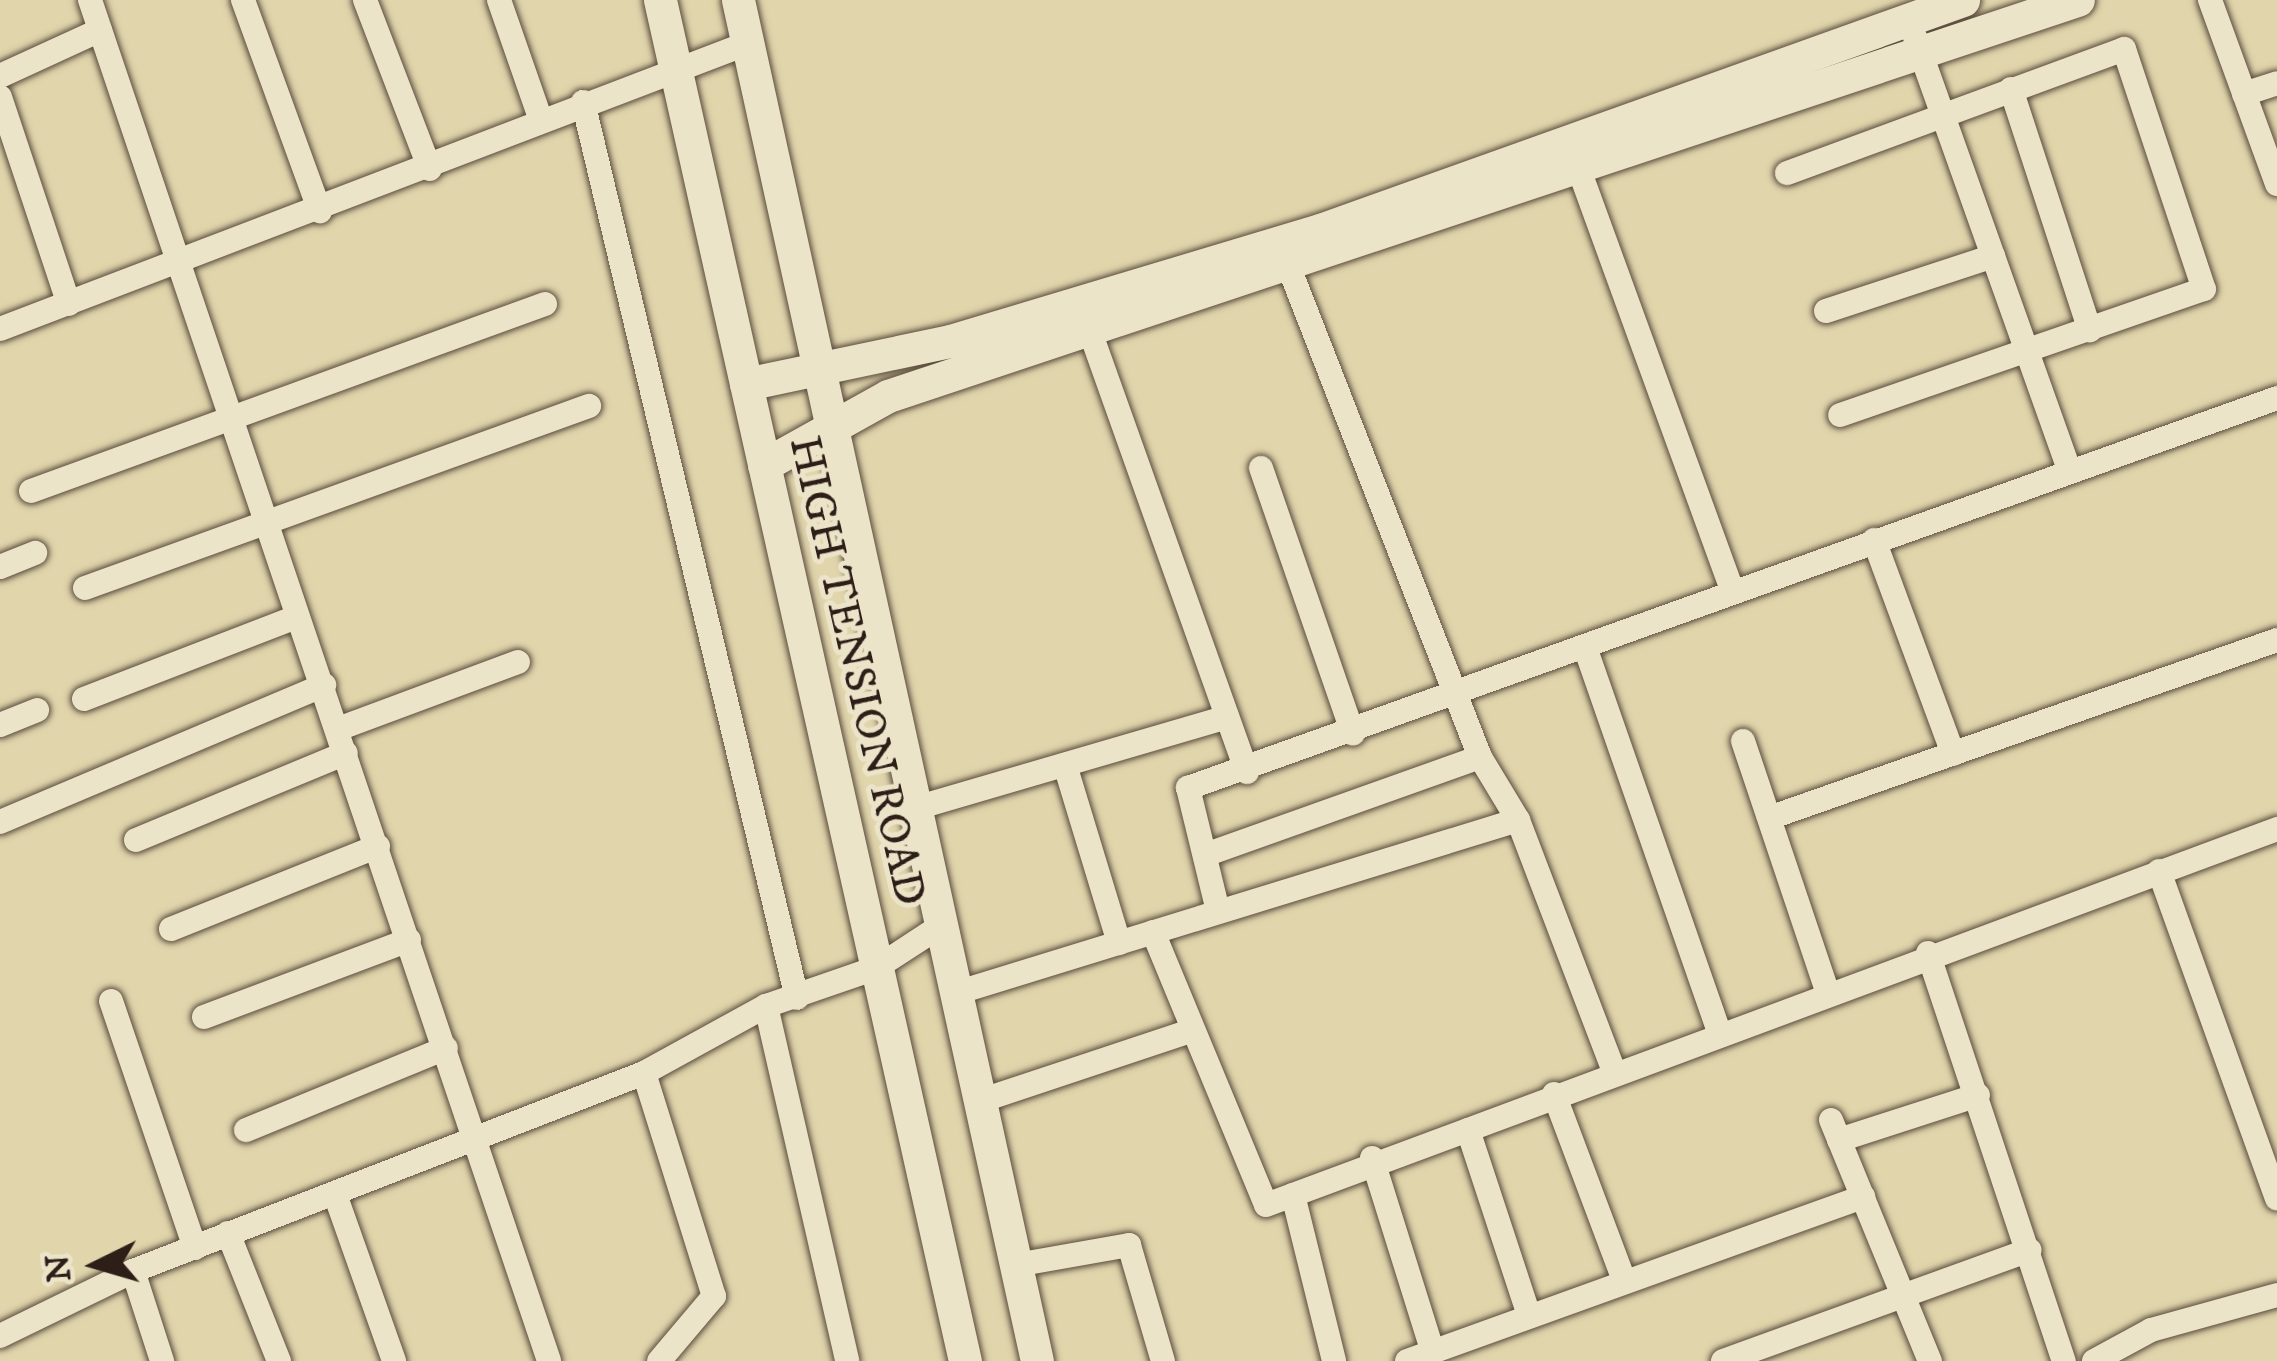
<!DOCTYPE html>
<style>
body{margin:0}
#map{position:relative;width:2277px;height:1361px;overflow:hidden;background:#e1d5ac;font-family:"IM FELL DW Pica",serif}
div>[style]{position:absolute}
.roads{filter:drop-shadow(0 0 3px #5a4c3d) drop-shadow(0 0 3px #5a4c3d)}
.street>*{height:24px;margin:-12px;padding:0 12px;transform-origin:12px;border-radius:12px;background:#ece4c9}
.secondary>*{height:33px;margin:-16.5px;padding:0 16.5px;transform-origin:16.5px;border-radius:16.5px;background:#ece4c9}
span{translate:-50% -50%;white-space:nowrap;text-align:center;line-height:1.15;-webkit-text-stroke:10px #ece4c9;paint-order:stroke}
.street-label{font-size:45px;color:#2d1f18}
.north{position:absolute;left:36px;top:1205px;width:120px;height:120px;-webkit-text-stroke:9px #ece4c9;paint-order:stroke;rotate:265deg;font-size:33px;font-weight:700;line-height:48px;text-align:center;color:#2d1f18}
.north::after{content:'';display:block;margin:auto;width:42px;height:54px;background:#2d1f18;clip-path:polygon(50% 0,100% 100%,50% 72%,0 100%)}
</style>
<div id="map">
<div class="roads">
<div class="street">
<div style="left:90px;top:0;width:1436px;rotate:71.36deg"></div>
<div style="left:243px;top:0;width:225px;rotate:70deg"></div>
<div style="left:365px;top:0;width:181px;rotate:69deg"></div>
<div style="left:499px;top:0;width:125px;rotate:70.8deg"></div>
<div style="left:2210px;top:0;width:196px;rotate:70deg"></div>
<div style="left:1915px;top:37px;width:460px;rotate:70.4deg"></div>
<div style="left:0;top:76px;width:110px;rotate:-24.7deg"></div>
<div style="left:2011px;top:89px;width:254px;rotate:71.9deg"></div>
<div style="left:2244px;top:94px;width:35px;rotate:-18deg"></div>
<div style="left:0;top:97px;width:218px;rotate:71.6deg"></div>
<div style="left:583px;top:102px;width:921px;rotate:76.57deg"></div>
<div style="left:1573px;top:153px;width:465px;rotate:70deg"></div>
<div style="left:1787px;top:173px;width:359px;rotate:-20.2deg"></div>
<div style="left:2124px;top:49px;width:253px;rotate:71.6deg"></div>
<div style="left:2204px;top:289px;width:385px;rotate:160.9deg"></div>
<div style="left:1826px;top:311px;width:176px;rotate:-18.2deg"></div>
<div style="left:0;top:329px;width:801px;rotate:-20.92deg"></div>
<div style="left:1091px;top:334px;width:465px;rotate:70.4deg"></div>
<div style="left:1261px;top:468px;width:281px;rotate:70.9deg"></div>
<div style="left:31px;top:491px;width:547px;rotate:-19.99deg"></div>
<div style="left:1874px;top:540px;width:228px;rotate:69.7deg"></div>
<div style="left:0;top:567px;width:38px;rotate:-22deg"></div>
<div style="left:85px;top:588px;width:536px;rotate:-19.86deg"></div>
<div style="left:1585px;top:647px;width:408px;rotate:70.8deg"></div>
<div style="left:84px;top:699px;width:228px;rotate:-21.1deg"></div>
<div style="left:0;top:725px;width:40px;rotate:-22deg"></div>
<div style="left:338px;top:729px;width:192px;rotate:-20.4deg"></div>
<div style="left:1743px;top:741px;width:264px;rotate:71.4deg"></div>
<div style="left:1065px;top:765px;width:186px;rotate:73.1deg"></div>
<div style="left:916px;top:808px;width:324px;rotate:-16.3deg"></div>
<div style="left:1769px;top:818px;width:538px;rotate:-19.31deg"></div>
<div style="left:1518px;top:820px;width:270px;rotate:69.1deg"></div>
<div style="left:0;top:822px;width:352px;rotate:-22.9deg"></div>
<div style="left:136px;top:840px;width:227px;rotate:-22.5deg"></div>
<div style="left:1205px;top:855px;width:292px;rotate:-19.6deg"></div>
<div style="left:2159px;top:871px;width:348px;rotate:70.2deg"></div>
<div style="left:1218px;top:911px;width:127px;rotate:-103.7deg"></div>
<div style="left:1188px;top:788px;width:1157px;rotate:-19.7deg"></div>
<div style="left:171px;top:929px;width:223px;rotate:-21.8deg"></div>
<div style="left:1153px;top:932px;width:295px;rotate:67.5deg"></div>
<div style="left:1266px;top:1205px;width:1079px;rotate:-20.4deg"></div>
<div style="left:1928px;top:953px;width:430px;rotate:71.6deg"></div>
<div style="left:956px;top:993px;width:588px;rotate:-17.11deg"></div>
<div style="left:1518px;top:820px;width:74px;rotate:-121.1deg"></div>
<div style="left:1480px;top:757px;width:523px;rotate:-111.31deg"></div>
<div style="left:111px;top:1001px;width:261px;rotate:71.2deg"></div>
<div style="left:766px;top:1006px;width:364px;rotate:77.1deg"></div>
<div style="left:204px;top:1017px;width:219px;rotate:-20.6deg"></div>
<div style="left:644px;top:1073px;width:234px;rotate:72.6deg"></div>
<div style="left:714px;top:1296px;width:85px;rotate:130.2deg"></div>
<div style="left:1554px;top:1094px;width:193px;rotate:69.4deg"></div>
<div style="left:980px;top:1101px;width:219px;rotate:-18.4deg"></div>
<div style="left:1831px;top:1120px;width:261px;rotate:67.7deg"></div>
<div style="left:246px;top:1130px;width:216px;rotate:-22.3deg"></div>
<div style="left:1468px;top:1130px;width:193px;rotate:71.8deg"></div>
<div style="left:1839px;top:1140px;width:146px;rotate:-17.9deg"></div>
<div style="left:1372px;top:1158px;width:200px;rotate:72.6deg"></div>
<div style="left:1293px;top:1195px;width:171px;rotate:76.1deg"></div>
<div style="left:336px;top:1197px;width:174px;rotate:70.5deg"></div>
<div style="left:228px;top:1233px;width:138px;rotate:68.3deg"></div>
<div style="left:1016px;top:1265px;width:115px;rotate:-10deg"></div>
<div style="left:1129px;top:1245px;width:121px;rotate:73.7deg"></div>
<div style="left:133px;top:1271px;width:95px;rotate:72.1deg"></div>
<div style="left:0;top:1336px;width:148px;rotate:-26deg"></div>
<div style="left:133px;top:1271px;width:548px;rotate:-21.18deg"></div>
<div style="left:644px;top:1073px;width:139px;rotate:-28.8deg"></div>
<div style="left:766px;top:1006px;width:116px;rotate:-19.1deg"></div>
<div style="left:876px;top:968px;width:79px;rotate:-33.1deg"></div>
<div style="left:1407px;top:1361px;width:485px;rotate:-19.8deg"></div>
<div style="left:1723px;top:1361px;width:326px;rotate:-19.9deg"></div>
<div style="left:2094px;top:1361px;width:65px;rotate:-28.5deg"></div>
<div style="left:2151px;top:1330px;width:131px;rotate:-15.5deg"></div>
</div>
<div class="secondary">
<div style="left:660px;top:0;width:1395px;rotate:77.37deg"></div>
<div style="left:738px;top:0;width:1393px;rotate:77.61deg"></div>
<div style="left:746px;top:384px;width:208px;rotate:-11.9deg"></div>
<div style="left:950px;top:341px;width:386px;rotate:-16.7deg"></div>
<div style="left:1320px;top:230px;width:683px;rotate:-19.68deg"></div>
<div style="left:764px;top:465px;width:142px;rotate:-29.1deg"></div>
<div style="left:888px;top:396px;width:1254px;rotate:-18.41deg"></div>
</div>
</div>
<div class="street-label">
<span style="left:856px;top:671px;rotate:77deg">HIGH TENSION ROAD</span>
</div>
<div class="north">N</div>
</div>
